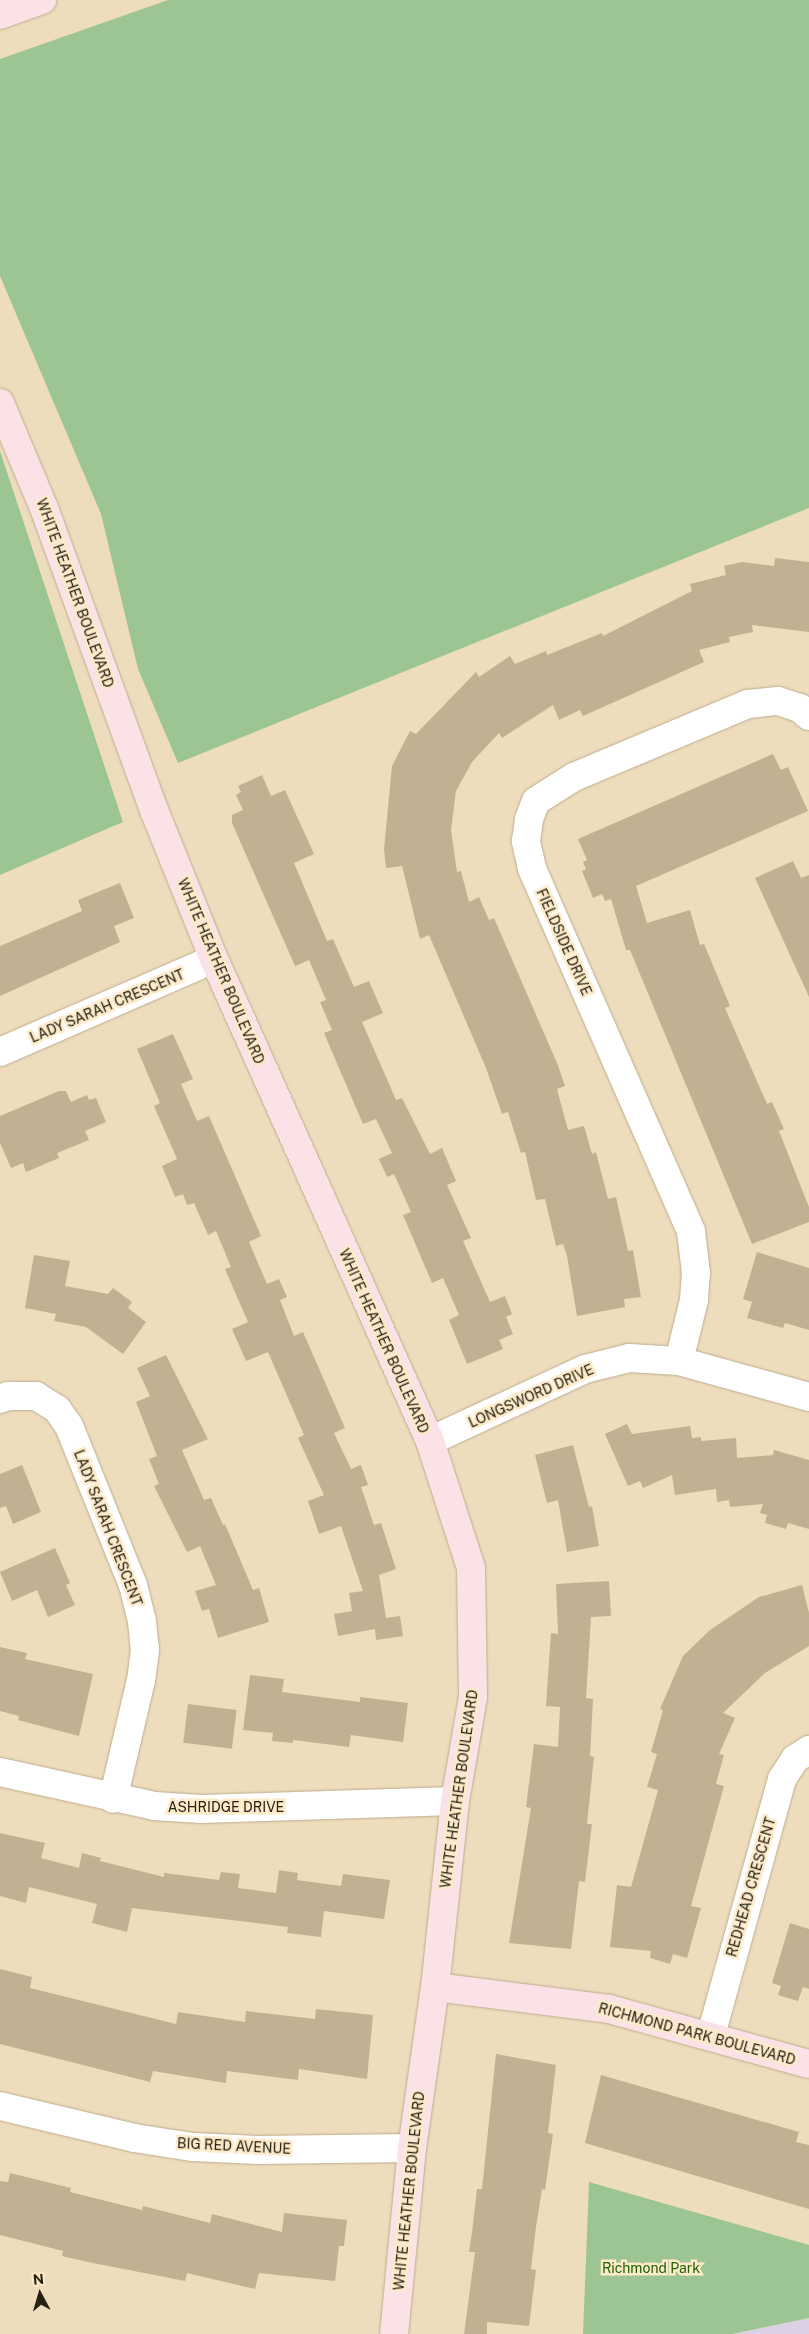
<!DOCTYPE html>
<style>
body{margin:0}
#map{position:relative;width:809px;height:2334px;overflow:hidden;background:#eeddbd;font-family:"Public Sans",sans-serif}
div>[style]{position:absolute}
.education>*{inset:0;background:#dcd0e4}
.green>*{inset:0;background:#9dc593}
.building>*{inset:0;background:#c1b091;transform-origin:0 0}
.roads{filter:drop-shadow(0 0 1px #bdac8d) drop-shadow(0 0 1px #bdac8d)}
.street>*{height:28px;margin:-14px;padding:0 14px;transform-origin:14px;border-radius:14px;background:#fff}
.secondary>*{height:28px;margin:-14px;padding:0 14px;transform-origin:14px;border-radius:14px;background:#fbe2e6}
span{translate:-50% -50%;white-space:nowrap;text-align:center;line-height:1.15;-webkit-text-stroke:5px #fceac9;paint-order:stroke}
.street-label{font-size:14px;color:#262014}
.park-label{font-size:14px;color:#1e6300}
.north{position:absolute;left:15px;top:2269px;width:50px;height:50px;-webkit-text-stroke:4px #fceac9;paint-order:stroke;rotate:354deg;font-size:14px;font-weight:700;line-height:20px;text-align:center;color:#262014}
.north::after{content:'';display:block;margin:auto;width:18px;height:22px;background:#262014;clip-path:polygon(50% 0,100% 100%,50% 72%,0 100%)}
</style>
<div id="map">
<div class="education">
<div style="clip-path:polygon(809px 2318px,809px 2334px,732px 2334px)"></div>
</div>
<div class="green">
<div style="clip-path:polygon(168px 0,809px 0,809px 508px,178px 763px,138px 669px,101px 514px,0 276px,0 59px)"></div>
<div style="clip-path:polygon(0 451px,123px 822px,0 875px)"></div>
<div style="clip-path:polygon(589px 2182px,809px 2245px,809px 2318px,732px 2334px,583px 2334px)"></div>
</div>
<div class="building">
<div style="clip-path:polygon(775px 558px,809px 562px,809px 632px,752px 625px,753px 632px,729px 637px,730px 642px,699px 650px,704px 662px,583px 716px,580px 710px,559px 720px,553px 705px,502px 738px,499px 733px,472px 762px,456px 791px,451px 830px,457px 872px,461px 871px,469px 902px,479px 897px,489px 920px,494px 918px,557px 1063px,565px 1086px,557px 1089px,568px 1130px,584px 1126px,592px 1154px,596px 1152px,608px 1199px,616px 1197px,628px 1251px,633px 1250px,641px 1297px,624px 1299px,625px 1307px,577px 1316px,567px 1256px,563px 1244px,556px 1246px,545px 1199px,536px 1200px,525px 1152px,521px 1153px,508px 1112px,502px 1114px,486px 1068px,429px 935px,420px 939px,402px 866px,386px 868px,384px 849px,392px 766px,410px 731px,416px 734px,476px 672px,479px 677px,510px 656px,515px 664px,546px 651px,547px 655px,602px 633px,603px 636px,692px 591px,690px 584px,726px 575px,724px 566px,742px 562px,774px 566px)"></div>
<div style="clip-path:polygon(773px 754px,781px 770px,788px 767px,808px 811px,636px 886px,647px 923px,690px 910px,700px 945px,704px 944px,730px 1006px,725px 1008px,767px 1104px,772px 1102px,784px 1129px,779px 1131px,809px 1207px,809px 1222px,752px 1244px,630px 950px,626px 950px,611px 899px,605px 901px,602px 894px,593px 898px,582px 871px,586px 869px,583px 862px,587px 860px,578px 839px)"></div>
<div style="clip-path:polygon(262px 775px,271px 796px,285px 790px,314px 854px,294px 863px,327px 941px,333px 939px,354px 987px,369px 981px,383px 1013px,362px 1022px,396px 1100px,402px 1098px,430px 1154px,442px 1148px,456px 1181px,447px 1185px,471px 1238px,463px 1241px,490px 1302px,505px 1296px,512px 1314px,506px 1317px,513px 1334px,499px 1340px,503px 1349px,467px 1364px,449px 1320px,459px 1315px,443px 1278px,432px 1283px,403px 1215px,411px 1212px,394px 1174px,387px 1177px,379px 1159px,392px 1153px,376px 1119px,363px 1124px,324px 1033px,332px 1030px,320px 1002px,326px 1000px,309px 960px,295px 966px,232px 823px,232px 815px,243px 810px,236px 795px,241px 792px,238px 786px)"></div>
<div style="clip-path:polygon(793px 861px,801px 878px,809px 875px,809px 997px,755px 878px)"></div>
<div style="clip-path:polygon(120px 883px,134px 918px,114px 926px,120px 942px,0 996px,0 946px,82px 911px,78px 900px)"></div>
<div style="clip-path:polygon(173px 1034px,193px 1079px,181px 1084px,197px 1121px,209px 1116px,261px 1236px,249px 1242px,267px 1284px,279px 1279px,287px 1297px,280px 1300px,294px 1336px,303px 1332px,345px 1428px,334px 1433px,351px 1469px,361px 1465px,368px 1485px,361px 1487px,374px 1525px,381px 1523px,396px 1569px,379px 1575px,386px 1618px,400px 1616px,403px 1636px,376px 1640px,375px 1629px,338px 1636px,334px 1614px,352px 1611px,349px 1593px,363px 1591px,341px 1526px,319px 1534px,308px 1501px,324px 1495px,298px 1438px,304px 1435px,268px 1352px,246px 1361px,232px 1329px,248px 1322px,225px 1269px,231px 1267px,216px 1231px,208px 1235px,194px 1203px,187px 1205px,183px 1194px,175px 1197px,162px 1166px,177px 1159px,154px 1106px,160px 1103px,137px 1049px)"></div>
<div style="clip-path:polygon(59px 1091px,66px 1091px,71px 1102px,87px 1095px,89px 1100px,96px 1098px,106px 1122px,85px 1131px,89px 1140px,57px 1153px,59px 1158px,26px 1172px,23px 1163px,11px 1168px,0 1143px,0 1116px)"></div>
<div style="clip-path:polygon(757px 1252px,809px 1268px,809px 1330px,785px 1323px,783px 1328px,747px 1318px,752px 1302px,743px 1299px)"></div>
<div style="clip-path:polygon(34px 1255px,70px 1261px,65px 1286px,108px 1294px,113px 1288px,132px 1302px,128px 1308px,146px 1322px,123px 1354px,86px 1327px,54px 1321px,56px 1314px,25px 1308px)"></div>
<div style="clip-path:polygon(166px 1355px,208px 1439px,182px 1450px,204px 1500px,211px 1498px,223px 1525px,225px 1524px,253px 1590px,259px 1588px,269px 1622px,218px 1638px,209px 1609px,202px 1611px,195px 1591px,216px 1585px,200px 1546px,187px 1552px,154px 1486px,159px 1484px,149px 1459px,157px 1456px,136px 1402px,150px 1396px,137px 1368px)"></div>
<div style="clip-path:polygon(627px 1424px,632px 1434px,690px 1426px,692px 1438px,701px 1437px,701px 1441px,736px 1438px,737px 1458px,773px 1455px,774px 1450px,809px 1460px,809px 1529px,788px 1523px,786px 1529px,765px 1523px,767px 1515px,760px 1513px,763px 1504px,730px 1507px,729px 1500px,717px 1502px,716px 1489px,675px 1495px,672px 1475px,643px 1488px,640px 1481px,628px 1486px,605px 1434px)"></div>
<div style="clip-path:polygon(573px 1445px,589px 1507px,592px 1506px,599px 1546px,567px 1552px,558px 1500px,547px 1503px,535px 1455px)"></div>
<div style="clip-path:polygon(22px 1465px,41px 1512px,13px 1524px,6px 1506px,0 1508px,0 1474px)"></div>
<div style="clip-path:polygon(55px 1548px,70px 1583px,66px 1585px,75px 1605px,48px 1617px,37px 1590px,12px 1601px,0 1572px)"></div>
<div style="clip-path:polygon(609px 1581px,611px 1616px,591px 1617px,586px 1698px,593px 1699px,590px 1756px,594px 1757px,587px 1824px,592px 1824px,585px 1882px,579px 1881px,571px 1949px,509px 1943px,531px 1808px,526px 1807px,534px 1744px,558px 1747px,560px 1707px,546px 1706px,551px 1633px,558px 1634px,556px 1584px)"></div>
<div style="clip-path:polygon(802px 1585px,809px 1613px,809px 1646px,765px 1673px,723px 1713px,735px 1718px,719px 1754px,724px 1755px,716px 1784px,724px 1786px,691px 1906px,701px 1908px,687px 1958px,673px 1954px,670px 1964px,650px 1958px,651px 1951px,610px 1947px,617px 1885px,631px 1887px,658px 1790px,647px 1787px,657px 1754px,651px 1752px,663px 1710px,660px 1709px,683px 1656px,710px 1630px,759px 1597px)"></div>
<div style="clip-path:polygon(0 1647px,27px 1653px,25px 1659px,93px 1674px,79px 1736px,18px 1720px,19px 1716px,0 1711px)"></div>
<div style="clip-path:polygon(250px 1675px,284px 1679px,282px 1692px,360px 1702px,360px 1697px,408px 1703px,403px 1742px,351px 1735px,349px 1747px,293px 1740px,293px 1743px,272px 1741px,273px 1733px,243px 1730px)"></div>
<div style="left:188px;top:1704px;width:49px;height:39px;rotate:7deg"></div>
<div style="clip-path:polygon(0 1833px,45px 1843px,41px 1858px,79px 1868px,82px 1853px,101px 1858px,100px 1861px,164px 1877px,164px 1873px,219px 1880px,221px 1872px,240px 1874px,238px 1888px,276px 1893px,279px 1870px,298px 1873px,297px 1880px,341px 1886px,343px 1874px,390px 1880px,384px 1919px,324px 1911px,321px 1937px,287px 1933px,288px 1927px,132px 1908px,127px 1932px,92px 1923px,97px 1904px,29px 1887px,26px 1903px,0 1896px)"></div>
<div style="clip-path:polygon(790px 1923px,809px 1929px,809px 1989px,803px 1987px,798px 2001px,778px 1995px,781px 1986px,772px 1983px)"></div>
<div style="clip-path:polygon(0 1969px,32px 1977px,30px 1988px,176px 2024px,178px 2012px,245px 2022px,246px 2011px,315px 2019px,316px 2009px,373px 2015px,367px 2079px,299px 2069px,298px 2080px,227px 2071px,226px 2083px,153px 2071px,150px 2082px,0 2044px)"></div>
<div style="clip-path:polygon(496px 2054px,556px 2065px,548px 2133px,553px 2134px,545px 2190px,542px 2189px,536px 2227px,531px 2269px,536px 2270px,529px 2326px,487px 2322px,487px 2334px,464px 2334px,475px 2252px,469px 2252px,472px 2232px,477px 2189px,482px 2189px)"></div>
<div style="clip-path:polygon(601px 2075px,799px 2132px,796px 2142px,809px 2145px,809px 2209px,585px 2143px)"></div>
<div style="clip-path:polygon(10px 2173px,71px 2188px,70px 2192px,142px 2210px,143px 2206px,210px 2223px,212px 2214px,282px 2232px,284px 2213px,347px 2220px,344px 2246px,339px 2246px,335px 2281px,259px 2273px,255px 2289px,187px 2273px,185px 2281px,88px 2262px,62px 2256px,63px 2251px,0 2235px,0 2181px,8px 2182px)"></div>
</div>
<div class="roads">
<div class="street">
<div style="left:0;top:1052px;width:233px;rotate:-23.5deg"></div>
<div style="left:679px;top:1361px;width:63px;rotate:-76.2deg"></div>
<div style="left:694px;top:1300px;width:27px;rotate:-86deg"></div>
<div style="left:696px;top:1273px;width:42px;rotate:-96.8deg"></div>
<div style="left:691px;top:1231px;width:396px;rotate:-113.7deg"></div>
<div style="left:532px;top:868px;width:28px;rotate:-103deg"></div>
<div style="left:526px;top:841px;width:22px;rotate:-82deg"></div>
<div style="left:529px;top:819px;width:19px;rotate:-69deg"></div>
<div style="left:536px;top:801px;width:45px;rotate:-32.3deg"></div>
<div style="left:574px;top:777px;width:189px;rotate:-22.8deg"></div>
<div style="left:748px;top:704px;width:30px;rotate:-6deg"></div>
<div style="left:778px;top:701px;width:23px;rotate:18deg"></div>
<div style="left:800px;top:708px;width:12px;rotate:42deg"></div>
<div style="left:0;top:1399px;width:9px;rotate:-21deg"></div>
<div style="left:8px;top:1396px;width:28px"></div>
<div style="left:36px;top:1396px;width:25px;rotate:32deg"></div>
<div style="left:57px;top:1409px;width:21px;rotate:55deg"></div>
<div style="left:69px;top:1426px;width:171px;rotate:68.1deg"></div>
<div style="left:133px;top:1585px;width:38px;rotate:76deg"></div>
<div style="left:142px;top:1622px;width:27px;rotate:84deg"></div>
<div style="left:145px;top:1649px;width:31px;rotate:97deg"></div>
<div style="left:141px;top:1680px;width:122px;rotate:103.2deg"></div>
<div style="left:430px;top:1441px;width:171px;rotate:-24.9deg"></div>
<div style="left:585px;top:1369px;width:45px;rotate:-14deg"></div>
<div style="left:629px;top:1358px;width:50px;rotate:3.4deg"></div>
<div style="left:679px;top:1361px;width:135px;rotate:15.5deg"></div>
<div style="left:0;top:1772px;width:158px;rotate:12.4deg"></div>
<div style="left:154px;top:1806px;width:47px;rotate:3.7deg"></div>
<div style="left:201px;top:1809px;width:254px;rotate:-1.8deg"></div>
<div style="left:711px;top:2035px;width:266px;rotate:-74.5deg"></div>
<div style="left:782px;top:1779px;width:24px;rotate:-57deg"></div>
<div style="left:795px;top:1759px;width:17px;rotate:-33deg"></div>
<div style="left:0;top:2106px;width:138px;rotate:13.4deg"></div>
<div style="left:134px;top:2138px;width:60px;rotate:8.7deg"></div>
<div style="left:193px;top:2147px;width:64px;rotate:2.7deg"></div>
<div style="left:257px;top:2150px;width:155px;rotate:-0.7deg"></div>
</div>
<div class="secondary">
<div style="left:0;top:15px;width:45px;rotate:-19.7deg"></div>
<div style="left:0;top:403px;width:114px;rotate:67.3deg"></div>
<div style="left:44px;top:508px;width:321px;rotate:70deg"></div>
<div style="left:154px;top:810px;width:161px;rotate:68.1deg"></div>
<div style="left:214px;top:959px;width:528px;rotate:65.86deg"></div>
<div style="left:430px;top:1441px;width:133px;rotate:72.1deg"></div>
<div style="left:471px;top:1568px;width:129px;rotate:89.1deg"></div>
<div style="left:473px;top:1697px;width:106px;rotate:99.8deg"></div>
<div style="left:455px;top:1801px;width:187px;rotate:96.1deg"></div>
<div style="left:435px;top:1987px;width:163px;rotate:98.1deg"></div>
<div style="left:412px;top:2148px;width:187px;rotate:95.5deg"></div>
<div style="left:435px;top:1987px;width:175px;rotate:7.2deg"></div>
<div style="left:609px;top:2009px;width:207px;rotate:15.4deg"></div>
</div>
</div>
<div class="street-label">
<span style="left:75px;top:593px;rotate:70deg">WHITE HEATHER BOULEVARD</span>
<span style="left:564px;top:942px;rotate:66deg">FIELDSIDE DRIVE</span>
<span style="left:221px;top:971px;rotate:67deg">WHITE HEATHER BOULEVARD</span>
<span style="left:107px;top:1006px;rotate:-23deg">LADY SARAH CRESCENT</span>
<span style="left:384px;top:1341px;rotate:66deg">WHITE HEATHER BOULEVARD</span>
<span style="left:531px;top:1396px;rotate:-24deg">LONGSWORD DRIVE</span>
<span style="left:108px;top:1528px;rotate:69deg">LADY SARAH CRESCENT</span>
<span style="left:459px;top:1789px;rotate:-82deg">WHITE HEATHER BOULEVARD</span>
<span style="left:226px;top:1807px">ASHRIDGE DRIVE</span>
<span style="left:751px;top:1887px;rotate:-74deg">REDHEAD CRESCENT</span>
<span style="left:697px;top:2034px;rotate:15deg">RICHMOND PARK BOULEVARD</span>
<span style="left:234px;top:2146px;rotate:3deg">BIG RED AVENUE</span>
<span style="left:409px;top:2191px;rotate:-84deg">WHITE HEATHER BOULEVARD</span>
</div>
<div class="park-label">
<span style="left:651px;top:2268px">Richmond Park</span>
</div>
<div class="north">N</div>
</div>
